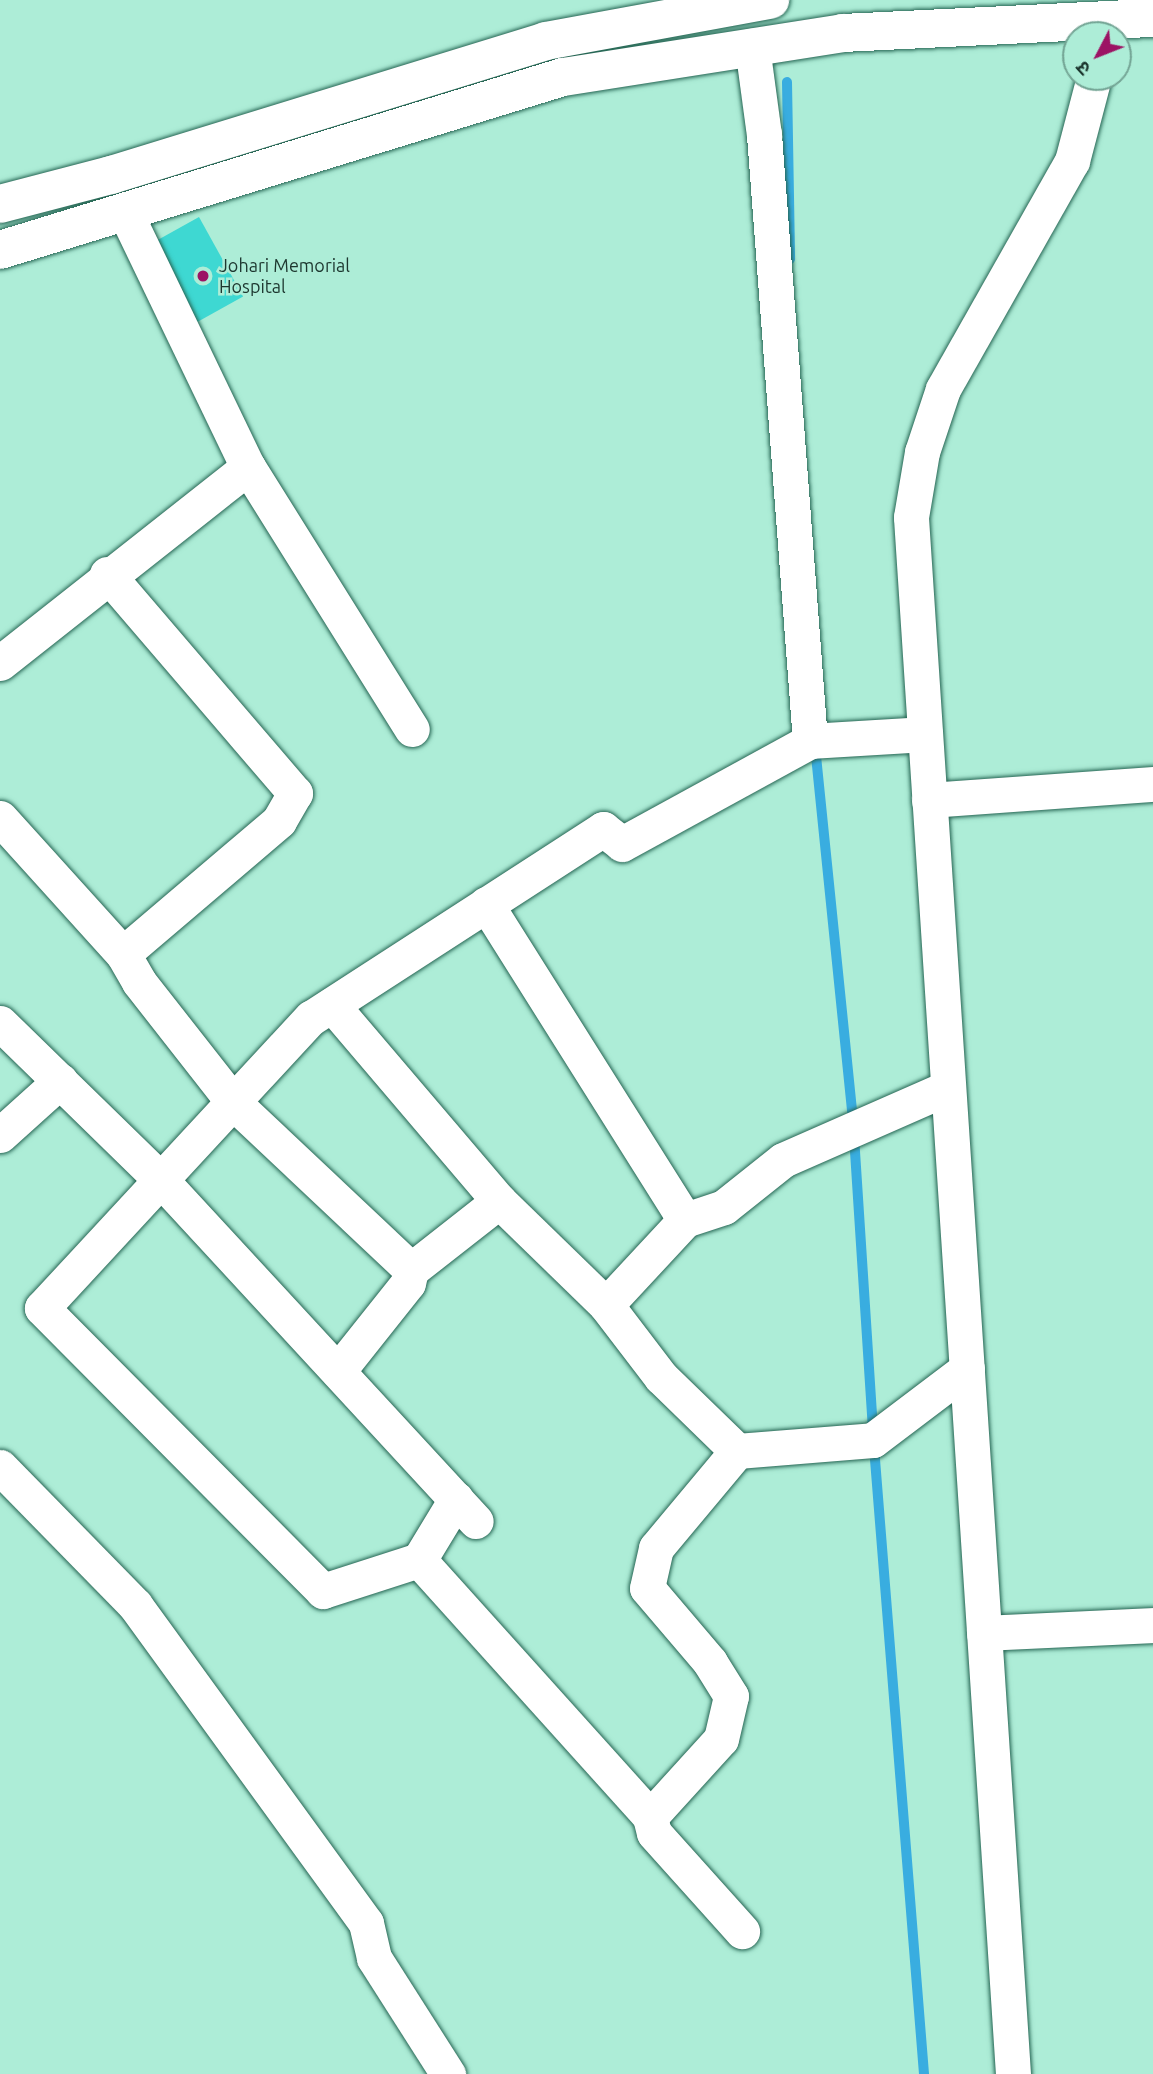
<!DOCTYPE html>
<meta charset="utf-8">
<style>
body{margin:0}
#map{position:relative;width:1153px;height:2074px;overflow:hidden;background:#adedd7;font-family:Ubuntu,"Noto Sans Devanagari",sans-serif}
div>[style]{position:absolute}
.stream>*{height:10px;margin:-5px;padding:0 5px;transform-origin:5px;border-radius:5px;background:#39ade0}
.building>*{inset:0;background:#3ed8d2;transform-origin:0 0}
.roads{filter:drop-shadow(0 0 2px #256553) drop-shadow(0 0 2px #256553)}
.street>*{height:35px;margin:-17.5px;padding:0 17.5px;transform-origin:17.5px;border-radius:17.5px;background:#fff}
.primary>*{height:38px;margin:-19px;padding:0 19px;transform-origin:19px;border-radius:19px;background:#fff}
.dots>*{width:19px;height:19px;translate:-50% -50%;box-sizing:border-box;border:4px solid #adedd7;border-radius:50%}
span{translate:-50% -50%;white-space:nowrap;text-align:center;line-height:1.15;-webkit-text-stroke:5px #adedd7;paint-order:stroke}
.poi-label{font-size:18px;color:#1d372f}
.left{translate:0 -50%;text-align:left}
.north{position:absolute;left:1062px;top:21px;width:70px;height:70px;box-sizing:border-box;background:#adedd7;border:2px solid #73a494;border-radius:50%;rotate:228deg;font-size:19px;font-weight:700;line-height:28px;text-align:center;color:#1d372f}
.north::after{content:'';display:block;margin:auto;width:24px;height:32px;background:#9c1364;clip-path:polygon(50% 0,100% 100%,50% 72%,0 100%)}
</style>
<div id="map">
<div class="stream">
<div style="left:787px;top:82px;width:177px;rotate:89deg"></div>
<div style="left:815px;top:746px;width:377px;rotate:84.2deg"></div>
<div style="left:854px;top:1136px;width:297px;rotate:86.3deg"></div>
<div style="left:874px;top:1447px;width:629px;rotate:85.44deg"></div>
</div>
<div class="building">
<div style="left:199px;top:217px;width:91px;height:56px;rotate:61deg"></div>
</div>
<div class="roads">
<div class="street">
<div style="left:126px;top:214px;width:281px;rotate:64.3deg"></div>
<div style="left:248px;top:467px;width:309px;rotate:58deg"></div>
<div style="left:107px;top:574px;width:289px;rotate:49.4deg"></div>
<div style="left:295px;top:793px;width:32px;rotate:120deg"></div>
<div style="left:279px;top:821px;width:205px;rotate:139.6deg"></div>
<div style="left:0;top:663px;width:316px;rotate:-38.3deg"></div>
<div style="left:810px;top:741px;width:115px;rotate:-3.5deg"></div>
<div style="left:929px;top:800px;width:225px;rotate:-4.1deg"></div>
<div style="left:0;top:818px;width:183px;rotate:47.9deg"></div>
<div style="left:123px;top:954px;width:32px;rotate:60deg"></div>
<div style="left:139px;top:982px;width:152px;rotate:51.9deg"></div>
<div style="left:233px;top:1102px;width:245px;rotate:43.3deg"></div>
<div style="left:486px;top:904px;width:373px;rotate:57.8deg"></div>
<div style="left:332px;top:1005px;width:257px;rotate:49.6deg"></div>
<div style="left:499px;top:1201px;width:149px;rotate:44.2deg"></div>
<div style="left:606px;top:1305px;width:91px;rotate:52.6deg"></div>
<div style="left:661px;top:1377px;width:106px;rotate:44.2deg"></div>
<div style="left:0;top:1023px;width:225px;rotate:44.3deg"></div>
<div style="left:161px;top:1180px;width:464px;rotate:47.3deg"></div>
<div style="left:0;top:1135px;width:81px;rotate:-42deg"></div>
<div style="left:606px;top:1305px;width:116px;rotate:-47.1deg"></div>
<div style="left:685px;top:1220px;width:41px;rotate:-18.4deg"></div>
<div style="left:724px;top:1207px;width:75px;rotate:-38.5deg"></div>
<div style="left:783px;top:1160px;width:179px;rotate:-23.7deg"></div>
<div style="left:338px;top:1371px;width:112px;rotate:-51.5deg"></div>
<div style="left:408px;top:1283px;width:13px;rotate:-77deg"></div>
<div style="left:411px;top:1270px;width:112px;rotate:-38.1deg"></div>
<div style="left:0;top:1467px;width:193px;rotate:45.6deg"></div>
<div style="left:135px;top:1605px;width:393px;rotate:54deg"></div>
<div style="left:366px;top:1923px;width:36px;rotate:77deg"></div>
<div style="left:374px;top:1958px;width:138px;rotate:57.5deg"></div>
<div style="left:456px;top:1499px;width:71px;rotate:121.2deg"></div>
<div style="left:419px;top:1560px;width:101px;rotate:162.1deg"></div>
<div style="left:323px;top:1591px;width:399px;rotate:-134.8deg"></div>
<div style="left:42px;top:1308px;width:396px;rotate:-47.2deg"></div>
<div style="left:311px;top:1018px;width:348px;rotate:-32.9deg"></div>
<div style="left:603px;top:829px;width:24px;rotate:38deg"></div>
<div style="left:622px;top:844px;width:214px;rotate:-28.7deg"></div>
<div style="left:810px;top:741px;width:608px;rotate:-94.34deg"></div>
<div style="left:764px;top:135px;width:90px;rotate:-97.7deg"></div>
<div style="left:419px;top:1560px;width:346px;rotate:48deg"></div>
<div style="left:650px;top:1817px;width:16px;rotate:76deg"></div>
<div style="left:654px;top:1833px;width:132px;rotate:48.1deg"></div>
<div style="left:984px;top:1633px;width:169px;rotate:-2.7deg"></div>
<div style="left:650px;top:1817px;width:105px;rotate:-47.7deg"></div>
<div style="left:721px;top:1739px;width:44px;rotate:-76.9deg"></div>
<div style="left:731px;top:1696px;width:40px;rotate:-122deg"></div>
<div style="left:710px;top:1662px;width:97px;rotate:-130.4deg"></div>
<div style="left:647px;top:1588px;width:41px;rotate:-77.3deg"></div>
<div style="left:656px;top:1548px;width:126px;rotate:-50.1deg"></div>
<div style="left:737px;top:1451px;width:136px;rotate:-4.6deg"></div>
<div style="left:873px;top:1440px;width:118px;rotate:-37.1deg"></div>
<div style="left:1013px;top:2074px;width:1560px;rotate:-93.75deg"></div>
<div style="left:911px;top:517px;width:66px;rotate:-80.4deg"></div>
<div style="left:922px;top:452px;width:66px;rotate:-71.6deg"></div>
<div style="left:943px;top:389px;width:262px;rotate:-60.5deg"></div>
<div style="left:1072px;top:161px;width:87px;rotate:-75.3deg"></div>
</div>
<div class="primary">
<div style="left:0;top:204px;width:115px;rotate:-14.6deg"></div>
<div style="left:111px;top:175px;width:455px;rotate:-17.1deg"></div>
<div style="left:546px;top:41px;width:228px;rotate:-10.4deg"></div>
<div style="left:0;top:250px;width:589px;rotate:-17.08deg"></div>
<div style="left:563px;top:77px;width:283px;rotate:-8.9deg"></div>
<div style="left:843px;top:33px;width:310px;rotate:-2.8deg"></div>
</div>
</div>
<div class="dots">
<div style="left:203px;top:276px;background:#9c1364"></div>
</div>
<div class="poi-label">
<span class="left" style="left:219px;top:276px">Johari Memorial<br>Hospital</span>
</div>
<div class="north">उ</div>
</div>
